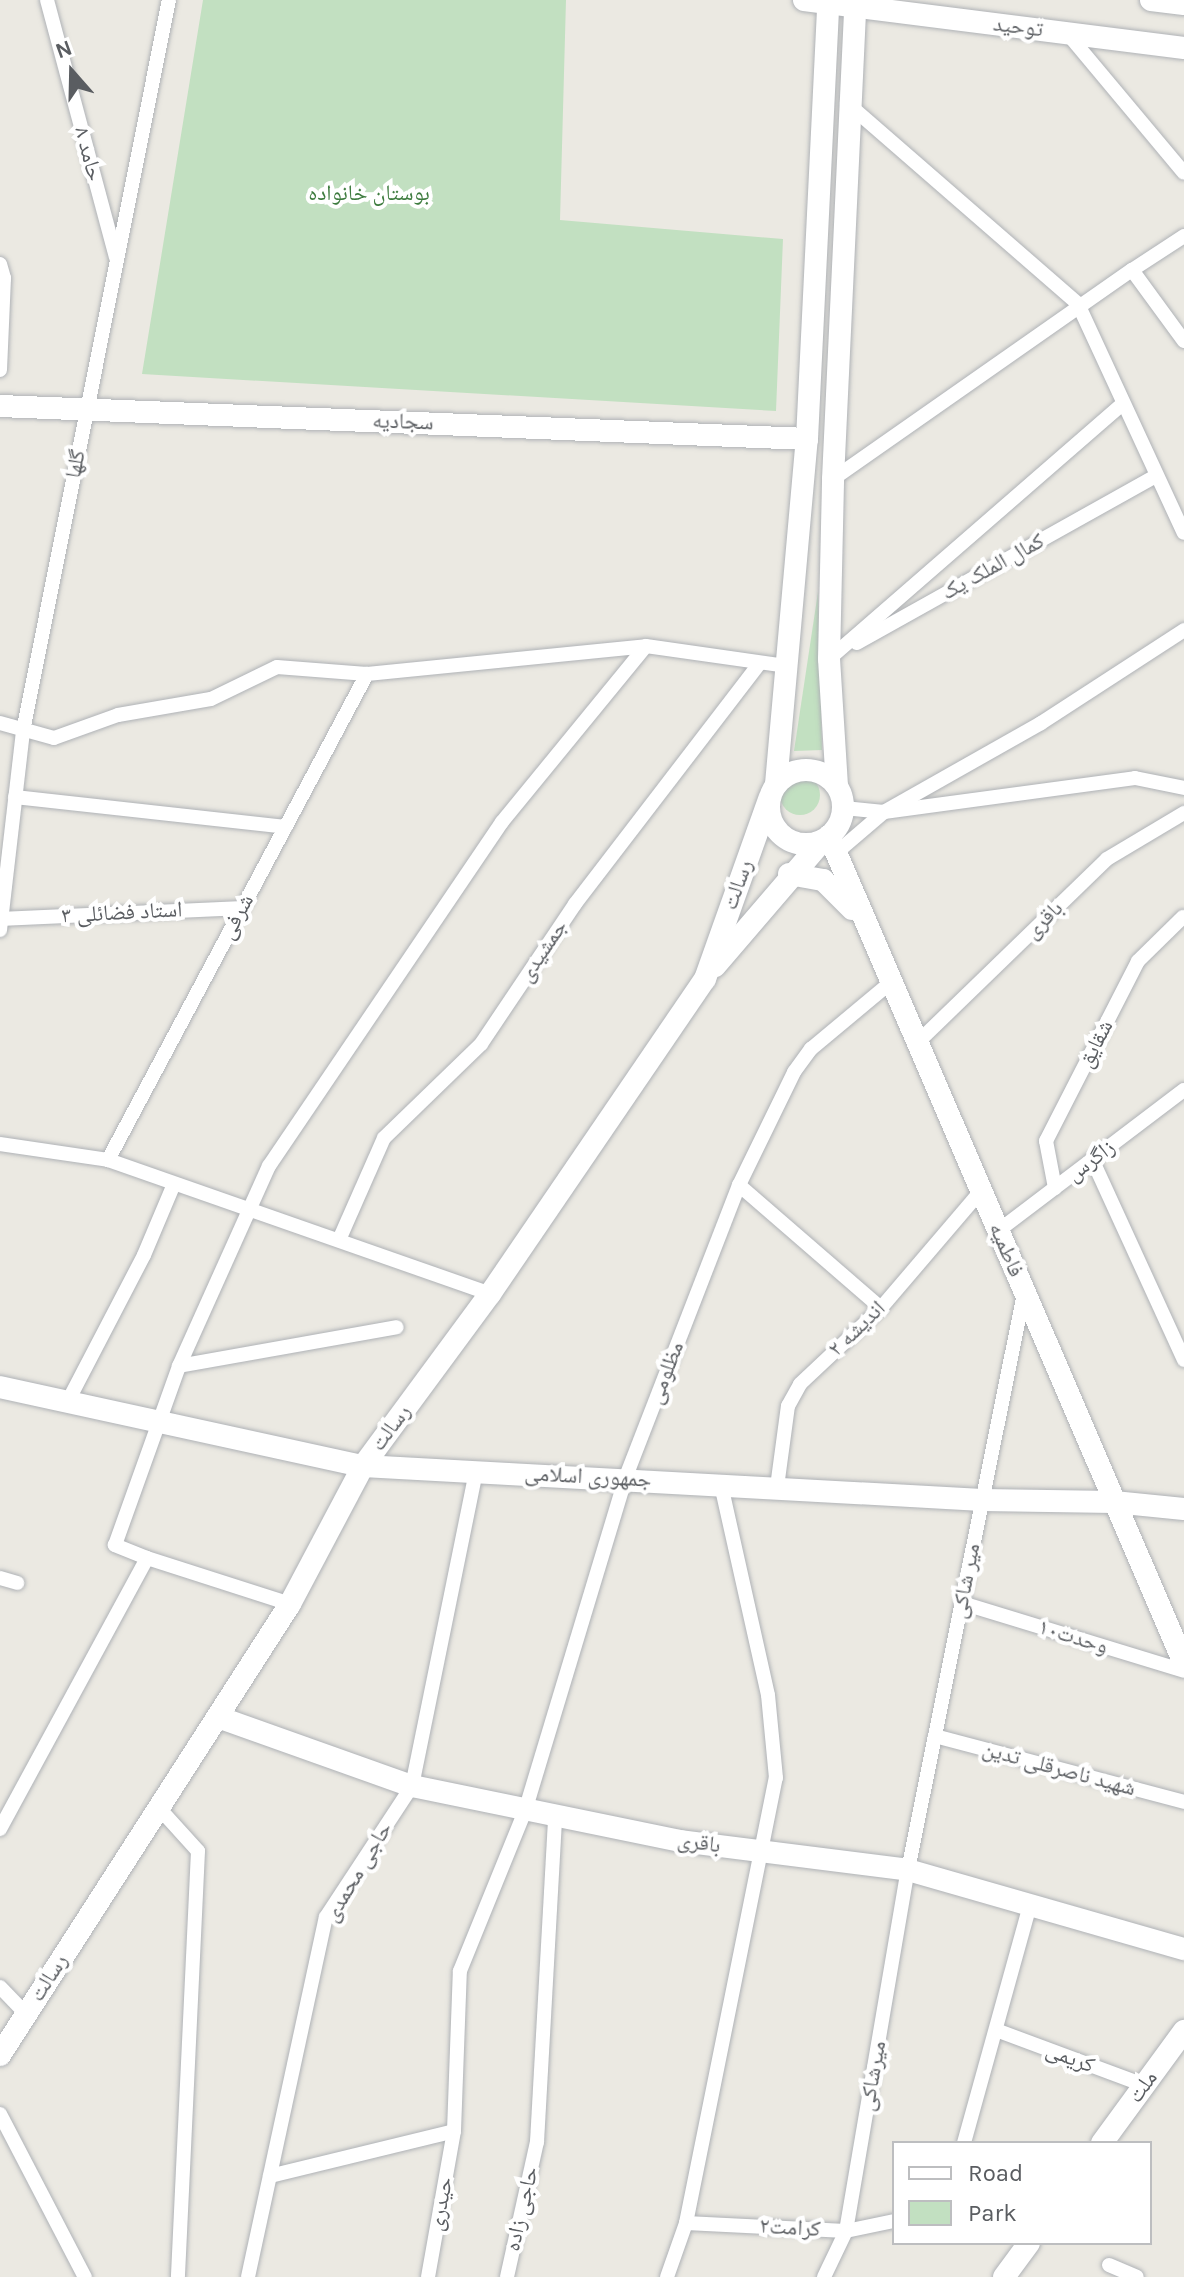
<!DOCTYPE html>
<meta charset="utf-8">
<style>
body{margin:0}
#map{position:relative;width:1184px;height:2277px;overflow:hidden;background:#ebe9e2;font-family:Karla,"Noto Naskh Arabic",sans-serif}
div>[style]{position:absolute}
.green>*{inset:0;background:#c2e0c1}
.round{border-radius:50%}
.roads{filter:drop-shadow(0 0 2px #afb2b6) drop-shadow(0 0 2px #afb2b6)}
.street>*{height:14px;margin:-7px;padding:0 7px;transform-origin:7px;border-radius:7px;background:#fff}
.secondary>*{height:22px;margin:-11px;padding:0 11px;transform-origin:11px;border-radius:11px;background:#fff}
.secondary>.ring{margin:-11px;padding:0;box-sizing:content-box;background:none;border:22px solid #fff;border-radius:50%}
span{translate:-50% -50%;white-space:nowrap;text-align:center;line-height:1.15;-webkit-text-stroke:8px #fff;paint-order:stroke}
.street-label{font-size:22px;color:#5a5d61}
.park-label{font-size:22px;color:#3e7c3f}
.legend{position:absolute;left:892px;top:2141px;width:260px;height:104px;box-sizing:border-box;background:#fff;border:2px solid #bdbec0;margin:0;padding:10px 14px;list-style:none;font-size:24px;color:#5a5d61}
.legend li{display:flex;align-items:center;gap:16px;height:40px}
.legend b{width:40px;border:2px solid #bdbec0}
.north{position:absolute;left:32px;top:32px;width:80px;height:80px;-webkit-text-stroke:6px #fff;paint-order:stroke;rotate:340deg;font-size:22px;font-weight:700;line-height:32px;text-align:center;color:#5a5d61}
.north::after{content:'';display:block;margin:auto;width:28px;height:36px;background:#5a5d61;clip-path:polygon(50% 0,100% 100%,50% 72%,0 100%)}
</style>
<div id="map">
<div class="green">
<div style="clip-path:polygon(203px 0,566px 0,560px 220px,783px 239px,776px 411px,142px 374px)"></div>
<div style="clip-path:polygon(818px 592px,822px 750px,794px 751px)"></div>
<div class="round" style="left:780px;top:775px;width:40px;height:40px"></div>
</div>
<div class="roads">
<div class="street">
<div style="left:47px;top:0;width:266px;rotate:75deg"></div>
<div style="left:1067px;top:33px;width:182px;rotate:50.1deg"></div>
<div style="left:847px;top:103px;width:306px;rotate:41deg"></div>
<div style="left:1078px;top:304px;width:252px;rotate:65.2deg"></div>
<div style="left:0;top:264px;width:15px;rotate:74deg"></div>
<div style="left:4px;top:278px;width:92px;rotate:92.5deg"></div>
<div style="left:1132px;top:270px;width:62px;rotate:-33.2deg"></div>
<div style="left:833px;top:479px;width:365px;rotate:-35deg"></div>
<div style="left:1132px;top:270px;width:88px;rotate:53.8deg"></div>
<div style="left:857px;top:643px;width:342px;rotate:-29.2deg"></div>
<div style="left:829px;top:659px;width:388px;rotate:-41deg"></div>
<div style="left:0;top:723px;width:56px;rotate:15.5deg"></div>
<div style="left:54px;top:738px;width:68px;rotate:-19.8deg"></div>
<div style="left:118px;top:715px;width:94px;rotate:-9.8deg"></div>
<div style="left:211px;top:699px;width:73px;rotate:-25.9deg"></div>
<div style="left:277px;top:667px;width:90px;rotate:4.4deg"></div>
<div style="left:367px;top:674px;width:280px;rotate:-5.7deg"></div>
<div style="left:646px;top:646px;width:141px;rotate:8.1deg"></div>
<div style="left:15px;top:797px;width:272px;rotate:6.3deg"></div>
<div style="left:844px;top:808px;width:40px;rotate:5.7deg"></div>
<div style="left:884px;top:812px;width:253px;rotate:-7.7deg"></div>
<div style="left:1135px;top:778px;width:50px;rotate:11.5deg"></div>
<div style="left:835px;top:854px;width:65px;rotate:-40.6deg"></div>
<div style="left:884px;top:812px;width:180px;rotate:-29.5deg"></div>
<div style="left:1041px;top:723px;width:171px;rotate:-33deg"></div>
<div style="left:1px;top:919px;width:241px;rotate:-2.6deg"></div>
<div style="left:0;top:930px;width:200px;rotate:-83.4deg"></div>
<div style="left:23px;top:731px;width:745px;rotate:-78.71deg"></div>
<div style="left:917px;top:1043px;width:264px;rotate:-44.1deg"></div>
<div style="left:1107px;top:859px;width:90px;rotate:-30.9deg"></div>
<div style="left:0;top:1144px;width:109px;rotate:8.4deg"></div>
<div style="left:108px;top:1160px;width:405px;rotate:19.3deg"></div>
<div style="left:1092px;top:1159px;width:221px;rotate:65.4deg"></div>
<div style="left:108px;top:1160px;width:551px;rotate:-61.95deg"></div>
<div style="left:739px;top:1185px;width:188px;rotate:40.9deg"></div>
<div style="left:1055px;top:1188px;width:48px;rotate:-100.8deg"></div>
<div style="left:1046px;top:1141px;width:202px;rotate:-62.9deg"></div>
<div style="left:1138px;top:961px;width:63px;rotate:-44.4deg"></div>
<div style="left:998px;top:1231px;width:233px;rotate:-37.2deg"></div>
<div style="left:339px;top:1240px;width:111px;rotate:-66.2deg"></div>
<div style="left:384px;top:1138px;width:135px;rotate:-44.1deg"></div>
<div style="left:481px;top:1044px;width:169px;rotate:-56.1deg"></div>
<div style="left:575px;top:904px;width:302px;rotate:-52.5deg"></div>
<div style="left:179px;top:1366px;width:221px;rotate:-10.1deg"></div>
<div style="left:67px;top:1403px;width:167px;rotate:-62.5deg"></div>
<div style="left:144px;top:1255px;width:77px;rotate:-67.1deg"></div>
<div style="left:777px;top:1487px;width:82px;rotate:-82.3deg"></div>
<div style="left:788px;top:1406px;width:25px;rotate:-61deg"></div>
<div style="left:800px;top:1384px;width:111px;rotate:-43.2deg"></div>
<div style="left:881px;top:1308px;width:154px;rotate:-49.5deg"></div>
<div style="left:147px;top:1558px;width:35px;rotate:-158deg"></div>
<div style="left:115px;top:1545px;width:190px;rotate:-70.3deg"></div>
<div style="left:179px;top:1366px;width:219px;rotate:-65.8deg"></div>
<div style="left:269px;top:1166px;width:415px;rotate:-55.9deg"></div>
<div style="left:502px;top:822px;width:227px;rotate:-50.7deg"></div>
<div style="left:0;top:1578px;width:18px;rotate:16deg"></div>
<div style="left:962px;top:1603px;width:232px;rotate:17deg"></div>
<div style="left:935px;top:1736px;width:258px;rotate:14.8deg"></div>
<div style="left:159px;top:1808px;width:58px;rotate:47.8deg"></div>
<div style="left:198px;top:1851px;width:426px;rotate:92.7deg"></div>
<div style="left:0;top:1829px;width:308px;rotate:-61.5deg"></div>
<div style="left:147px;top:1558px;width:150px;rotate:17.8deg"></div>
<div style="left:0;top:1987px;width:37px;rotate:46deg"></div>
<div style="left:996px;top:2030px;width:158px;rotate:20.4deg"></div>
<div style="left:0;top:2114px;width:184px;rotate:62.5deg"></div>
<div style="left:964px;top:2143px;width:250px;rotate:-74.5deg"></div>
<div style="left:270px;top:2176px;width:189px;rotate:-13.7deg"></div>
<div style="left:686px;top:2223px;width:160px;rotate:2.9deg"></div>
<div style="left:846px;top:2231px;width:49px;rotate:-11.8deg"></div>
<div style="left:1109px;top:2265px;width:30px;rotate:23deg"></div>
<div style="left:248px;top:2277px;width:368px;rotate:-77.8deg"></div>
<div style="left:326px;top:1917px;width:157px;rotate:-56.7deg"></div>
<div style="left:412px;top:1786px;width:321px;rotate:-78.5deg"></div>
<div style="left:428px;top:2277px;width:148px;rotate:-79.9deg"></div>
<div style="left:454px;top:2131px;width:160px;rotate:-87.9deg"></div>
<div style="left:460px;top:1971px;width:173px;rotate:-67.9deg"></div>
<div style="left:525px;top:1811px;width:347px;rotate:-73.2deg"></div>
<div style="left:625px;top:1479px;width:315px;rotate:-68.8deg"></div>
<div style="left:739px;top:1185px;width:126px;rotate:-64deg"></div>
<div style="left:794px;top:1072px;width:29px;rotate:-54deg"></div>
<div style="left:811px;top:1049px;width:104px;rotate:-39.9deg"></div>
<div style="left:507px;top:2277px;width:138px;rotate:-77.5deg"></div>
<div style="left:537px;top:2142px;width:324px;rotate:-86.8deg"></div>
<div style="left:667px;top:2277px;width:57px;rotate:-70.6deg"></div>
<div style="left:686px;top:2223px;width:454px;rotate:-78.6deg"></div>
<div style="left:776px;top:1778px;width:83px;rotate:-95.5deg"></div>
<div style="left:768px;top:1695px;width:216px;rotate:-102.6deg"></div>
<div style="left:824px;top:2277px;width:51px;rotate:-64.4deg"></div>
<div style="left:846px;top:2231px;width:366px;rotate:-80.3deg"></div>
<div style="left:908px;top:1870px;width:589px;rotate:-78.63deg"></div>
</div>
<div class="secondary">
<div style="left:804px;top:0;width:383px;rotate:7.2deg"></div>
<div style="left:1151px;top:0;width:33px;rotate:7deg"></div>
<div style="left:0;top:406px;width:808px;rotate:2.34deg"></div>
<div class="ring" style="left:769px;top:770px;width:52px;height:52px"></div>
<div style="left:776px;top:784px;width:346px;rotate:-84.9deg"></div>
<div style="left:807px;top:439px;width:437px;rotate:-87.2deg"></div>
<div style="left:837px;top:786px;width:127px;rotate:-93.6deg"></div>
<div style="left:829px;top:659px;width:180px;rotate:-88.7deg"></div>
<div style="left:833px;top:479px;width:474px;rotate:-87.3deg"></div>
<div style="left:829px;top:836px;width:900px;rotate:66.77deg"></div>
<div style="left:789px;top:874px;width:35px;rotate:10deg"></div>
<div style="left:823px;top:880px;width:41px;rotate:45deg"></div>
<div style="left:715px;top:966px;width:165px;rotate:-49.4deg"></div>
<div style="left:0;top:1387px;width:371px;rotate:12.3deg"></div>
<div style="left:363px;top:1466px;width:620px;rotate:3.14deg"></div>
<div style="left:982px;top:1500px;width:132px;rotate:0.9deg"></div>
<div style="left:1114px;top:1502px;width:70px;rotate:5.7deg"></div>
<div style="left:218px;top:1717px;width:206px;rotate:19.6deg"></div>
<div style="left:412px;top:1786px;width:274px;rotate:11.6deg"></div>
<div style="left:680px;top:1841px;width:230px;rotate:7.2deg"></div>
<div style="left:908px;top:1870px;width:287px;rotate:16deg"></div>
<div style="left:0;top:2055px;width:536px;rotate:-57.26deg"></div>
<div style="left:290px;top:1604px;width:156px;rotate:-62.1deg"></div>
<div style="left:363px;top:1466px;width:214px;rotate:-53.6deg"></div>
<div style="left:490px;top:1294px;width:381px;rotate:-55.7deg"></div>
<div style="left:705px;top:979px;width:191px;rotate:-70.4deg"></div>
<div style="left:1102px;top:2143px;width:139px;rotate:-53.8deg"></div>
<div style="left:1004px;top:2277px;width:42px;rotate:-53.7deg"></div>
</div>
</div>
<div class="street-label">
<span style="left:1018px;top:27px;rotate:7deg">توحید</span>
<span style="left:88px;top:154px;rotate:75deg">حامد ۸</span>
<span style="left:403px;top:422px;rotate:2deg">سجادیه</span>
<span style="left:76px;top:464px;rotate:-79deg">گلها</span>
<span style="left:993px;top:567px;rotate:-29deg">کمال الملک یک</span>
<span style="left:738px;top:885px;rotate:-70deg">رسالت</span>
<span style="left:122px;top:913px;rotate:-3deg">استاد فضائلی ۳</span>
<span style="left:237px;top:917px;rotate:-62deg">شرفی</span>
<span style="left:1044px;top:920px;rotate:-44deg">باقری</span>
<span style="left:543px;top:951px;rotate:-56deg">جمشیدی</span>
<span style="left:1096px;top:1044px;rotate:-63deg">شقایق</span>
<span style="left:1091px;top:1161px;rotate:-37deg">زاگرس</span>
<span style="left:1006px;top:1250px;rotate:67deg">فاطمیه</span>
<span style="left:857px;top:1329px;rotate:-44deg">اندیشه ۲</span>
<span style="left:666px;top:1373px;rotate:-69deg">مظلومی</span>
<span style="left:391px;top:1428px;rotate:-53deg">رسالت</span>
<span style="left:588px;top:1477px;rotate:3deg">جمهوری اسلامی</span>
<span style="left:966px;top:1581px;rotate:-79deg">میر شاکی</span>
<span style="left:1073px;top:1637px;rotate:17deg">وحدت۱۰</span>
<span style="left:1059px;top:1769px;rotate:15deg">شهید ناصرقلی تدین</span>
<span style="left:699px;top:1843px;rotate:8deg">باقری</span>
<span style="left:358px;top:1872px;rotate:-59deg">حاجی محمدی</span>
<span style="left:49px;top:1978px;rotate:-57deg">رسالت</span>
<span style="left:1070px;top:2058px;rotate:21deg">کریمی</span>
<span style="left:873px;top:2076px;rotate:-80deg">میرشاکی</span>
<span style="left:1143px;top:2087px;rotate:-54deg">ملت</span>
<span style="left:441px;top:2204px;rotate:-79deg">حیدری</span>
<span style="left:522px;top:2209px;rotate:-77deg">حاجی زاده</span>
<span style="left:790px;top:2228px;rotate:3deg">کرامت۲</span>
</div>
<div class="park-label">
<span style="left:369px;top:194px">بوستان خانواده</span>
</div>
<ul class="legend">
<li><b style="height:10px;background:#fff"></b>Road</li>
<li><b style="height:22px;background:#c2e0c1"></b>Park</li>
</ul>
<div class="north">N</div>
</div>
